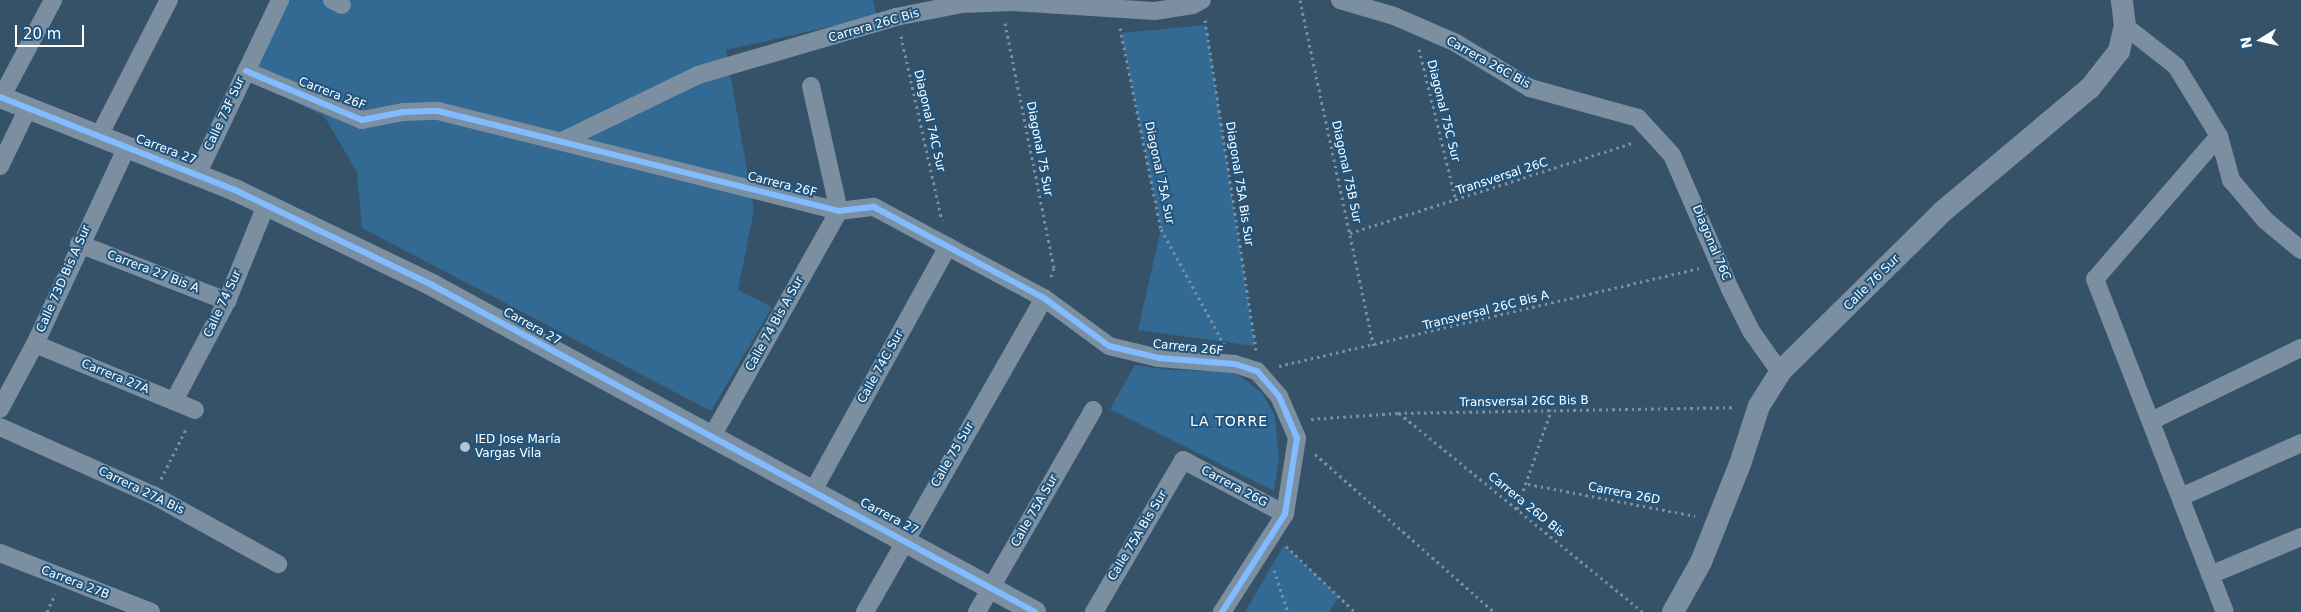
<!DOCTYPE html>
<meta charset="utf-8">
<style>
body{margin:0}
#map{position:relative;width:2301px;height:612px;overflow:hidden;background:#365269;font-family:"DejaVu Sans",sans-serif}
div>[style]{position:absolute}
.green>*{inset:0;background:#326a93}
.path>*{height:3px;margin-top:-1.5px;transform-origin:0;background:repeating-linear-gradient(90deg,#7b8fa0 0 2.5px,transparent 0 6.5px)}
.minor>*{height:18px;margin:-9px;padding:0 9px;transform-origin:9px;border-radius:9px;background:#7b8fa0}
.tertiary>*{height:22px;margin:-11px;padding:0 11px;transform-origin:11px;border-radius:11px;background:#7b8fa0}
.cycleway>*{height:6px;margin:-3px;padding:0 3px;transform-origin:3px;border-radius:3px;background:#80bcff}
.dots>*{width:14px;height:14px;translate:-50% -50%;box-sizing:border-box;border:2px solid #21557e;border-radius:50%}
span{translate:-50% -50%;white-space:nowrap;text-align:center;line-height:1.15;-webkit-text-stroke:4px #21557e;paint-order:stroke}
.street-label{font-size:12px;color:#fff}
.poi-label{font-size:12px;color:#fff}
.left{translate:0 -50%;text-align:left}
.neighbourhood-label{font-size:14px;color:#fff;letter-spacing:1px}
.north{position:absolute;left:2236px;top:15px;width:50px;height:50px;-webkit-text-stroke:4px #21557e;paint-order:stroke;rotate:260deg;font-size:14px;font-weight:700;line-height:20px;text-align:center;color:#fff}
.north::after{content:'';display:block;margin:auto;width:18px;height:22px;background:#fff;clip-path:polygon(50% 0,100% 100%,50% 72%,0 100%)}
.scale{position:absolute;left:15px;top:25px;width:69px;height:22px;box-sizing:border-box;border:2px solid #fff;border-top:0;padding-left:6px;font-size:15px;line-height:18px;white-space:nowrap;color:#fff;-webkit-text-stroke:4px #21557e;paint-order:stroke}
</style>
<div id="map">
<div class="green">
<div style="clip-path:polygon(285px 0,873px 0,877px 16px,726px 50px,754px 210px,738px 290px,772px 307px,711px 411px,362px 228px,357px 172px,324px 116px,251px 81px)"></div>
<div style="clip-path:polygon(1206px 25px,1255px 346px,1138px 330px,1161px 229px,1121px 33px)"></div>
<div style="clip-path:polygon(1135px 365px,1169px 370px,1233px 371px,1262px 393px,1275px 416px,1279px 459px,1274px 491px,1110px 409px)"></div>
<div style="clip-path:polygon(1284px 545px,1339px 596px,1329px 612px,1245px 612px)"></div>
</div>
<div class="path">
<div style="left:1300px;top:0;width:355px;rotate:78deg"></div>
<div style="left:1205px;top:20px;width:334px;rotate:81.2deg"></div>
<div style="left:1005px;top:23px;width:250px;rotate:78.7deg"></div>
<div style="left:1054px;top:268px;width:12px;rotate:110deg"></div>
<div style="left:1120px;top:28px;width:205px;rotate:78.5deg"></div>
<div style="left:1161px;top:229px;width:131px;rotate:61.3deg"></div>
<div style="left:901px;top:36px;width:189px;rotate:77.5deg"></div>
<div style="left:1419px;top:49px;width:156px;rotate:76.3deg"></div>
<div style="left:1350px;top:233px;width:299px;rotate:-17.7deg"></div>
<div style="left:1279px;top:366px;width:431px;rotate:-13.1deg"></div>
<div style="left:1399px;top:413px;width:315px;rotate:39.2deg"></div>
<div style="left:1311px;top:419px;width:87px;rotate:-3.9deg"></div>
<div style="left:1398px;top:413px;width:336px;rotate:-1deg"></div>
<div style="left:1315px;top:454px;width:239px;rotate:41.4deg"></div>
<div style="left:161px;top:479px;width:56px;rotate:-63.4deg"></div>
<div style="left:1528px;top:484px;width:170px;rotate:10.8deg"></div>
<div style="left:1517px;top:509px;width:105px;rotate:-71deg"></div>
<div style="left:1286px;top:546px;width:95px;rotate:43.7deg"></div>
<div style="left:1274px;top:570px;width:44px;rotate:71.6deg"></div>
<div style="left:47px;top:612px;width:20px;rotate:-66deg"></div>
</div>
<div class="minor">
<div style="left:332px;top:0;width:11px;rotate:27deg"></div>
<div style="left:1340px;top:0;width:56px;rotate:16.5deg"></div>
<div style="left:1394px;top:16px;width:68px;rotate:23.5deg"></div>
<div style="left:1456px;top:43px;width:87px;rotate:31.3deg"></div>
<div style="left:1530px;top:88px;width:112px;rotate:15.5deg"></div>
<div style="left:1638px;top:118px;width:50px;rotate:47.4deg"></div>
<div style="left:1672px;top:155px;width:146px;rotate:66.6deg"></div>
<div style="left:1730px;top:289px;width:47px;rotate:63.4deg"></div>
<div style="left:1751px;top:331px;width:50px;rotate:54.7deg"></div>
<div style="left:2125px;top:26px;width:65px;rotate:38.1deg"></div>
<div style="left:2176px;top:66px;width:82px;rotate:58.4deg"></div>
<div style="left:2219px;top:136px;width:46px;rotate:74.7deg"></div>
<div style="left:2231px;top:180px;width:52px;rotate:49.6deg"></div>
<div style="left:2265px;top:220px;width:47px;rotate:39.8deg"></div>
<div style="left:246px;top:71px;width:126px;rotate:22.9deg"></div>
<div style="left:362px;top:120px;width:42px;rotate:-11deg"></div>
<div style="left:403px;top:112px;width:35px;rotate:-2deg"></div>
<div style="left:438px;top:111px;width:413px;rotate:14deg"></div>
<div style="left:839px;top:211px;width:35px;rotate:-7deg"></div>
<div style="left:874px;top:207px;width:193px;rotate:28.2deg"></div>
<div style="left:1044px;top:298px;width:81px;rotate:36.4deg"></div>
<div style="left:1109px;top:346px;width:51px;rotate:13.5deg"></div>
<div style="left:1159px;top:358px;width:76px;rotate:4.5deg"></div>
<div style="left:1235px;top:364px;width:23px;rotate:18deg"></div>
<div style="left:1257px;top:371px;width:33px;rotate:49deg"></div>
<div style="left:1279px;top:396px;width:46px;rotate:66.8deg"></div>
<div style="left:1297px;top:438px;width:77px;rotate:99deg"></div>
<div style="left:1285px;top:514px;width:117px;rotate:122.7deg"></div>
<div style="left:811px;top:86px;width:128px;rotate:77.4deg"></div>
<div style="left:1px;top:98px;width:111px;rotate:-62deg"></div>
<div style="left:99px;top:136px;width:153px;rotate:-62.8deg"></div>
<div style="left:2219px;top:136px;width:189px;rotate:130.9deg"></div>
<div style="left:2095px;top:279px;width:357px;rotate:68.7deg"></div>
<div style="left:562px;top:141px;width:151px;rotate:-25.9deg"></div>
<div style="left:698px;top:75px;width:206px;rotate:-16.3deg"></div>
<div style="left:896px;top:17px;width:66px;rotate:-11.3deg"></div>
<div style="left:961px;top:4px;width:50px;rotate:-2.3deg"></div>
<div style="left:1011px;top:2px;width:144px;rotate:3.6deg"></div>
<div style="left:1155px;top:11px;width:38px;rotate:-9deg"></div>
<div style="left:1193px;top:5px;width:10px;rotate:-29deg"></div>
<div style="left:0;top:166px;width:64px;rotate:-64.2deg"></div>
<div style="left:197px;top:175px;width:194px;rotate:-64.6deg"></div>
<div style="left:79px;top:244px;width:159px;rotate:21.1deg"></div>
<div style="left:35px;top:344px;width:173px;rotate:22.4deg"></div>
<div style="left:174px;top:401px;width:113px;rotate:-62.1deg"></div>
<div style="left:227px;top:301px;width:104px;rotate:-67.9deg"></div>
<div style="left:0;top:409px;width:74px;rotate:-61.7deg"></div>
<div style="left:35px;top:344px;width:217px;rotate:-65deg"></div>
<div style="left:2151px;top:421px;width:167px;rotate:-26deg"></div>
<div style="left:0;top:427px;width:167px;rotate:24deg"></div>
<div style="left:153px;top:495px;width:143px;rotate:28.9deg"></div>
<div style="left:711px;top:438px;width:261px;rotate:-60.6deg"></div>
<div style="left:814px;top:489px;width:277px;rotate:-61.1deg"></div>
<div style="left:2181px;top:497px;width:132px;rotate:-24.2deg"></div>
<div style="left:0;top:553px;width:162px;rotate:21.3deg"></div>
<div style="left:2210px;top:575px;width:99px;rotate:-22.7deg"></div>
<div style="left:865px;top:612px;width:361px;rotate:-60.3deg"></div>
<div style="left:977px;top:612px;width:233px;rotate:-60.1deg"></div>
<div style="left:1094px;top:612px;width:176px;rotate:-59.6deg"></div>
<div style="left:1183px;top:460px;width:115px;rotate:27.9deg"></div>
</div>
<div class="tertiary">
<div style="left:0;top:97px;width:253px;rotate:21.6deg"></div>
<div style="left:235px;top:190px;width:219px;rotate:25.7deg"></div>
<div style="left:432px;top:285px;width:686px;rotate:28.47deg"></div>
<div style="left:1673px;top:612px;width:57px;rotate:-60.8deg"></div>
<div style="left:1701px;top:562px;width:105px;rotate:-68.3deg"></div>
<div style="left:1740px;top:464px;width:61px;rotate:-71.9deg"></div>
<div style="left:1759px;top:406px;width:40px;rotate:-58deg"></div>
<div style="left:1780px;top:372px;width:228px;rotate:-44.6deg"></div>
<div style="left:1942px;top:212px;width:193px;rotate:-40deg"></div>
<div style="left:2090px;top:88px;width:47px;rotate:-51.9deg"></div>
<div style="left:2119px;top:51px;width:26px;rotate:-77deg"></div>
<div style="left:2125px;top:26px;width:26px;rotate:-97deg"></div>
</div>
<div class="cycleway">
<div style="left:246px;top:71px;width:126px;rotate:22.9deg"></div>
<div style="left:362px;top:120px;width:42px;rotate:-11deg"></div>
<div style="left:403px;top:112px;width:35px;rotate:-2deg"></div>
<div style="left:438px;top:111px;width:413px;rotate:14deg"></div>
<div style="left:839px;top:211px;width:35px;rotate:-7deg"></div>
<div style="left:874px;top:207px;width:193px;rotate:28.2deg"></div>
<div style="left:1044px;top:298px;width:81px;rotate:36.4deg"></div>
<div style="left:1109px;top:346px;width:51px;rotate:13.5deg"></div>
<div style="left:1159px;top:358px;width:76px;rotate:4.5deg"></div>
<div style="left:1235px;top:364px;width:23px;rotate:18deg"></div>
<div style="left:1257px;top:371px;width:33px;rotate:49deg"></div>
<div style="left:1279px;top:396px;width:46px;rotate:66.8deg"></div>
<div style="left:1297px;top:438px;width:77px;rotate:99deg"></div>
<div style="left:1285px;top:514px;width:117px;rotate:122.7deg"></div>
<div style="left:0;top:97px;width:253px;rotate:21.6deg"></div>
<div style="left:235px;top:190px;width:219px;rotate:25.7deg"></div>
<div style="left:432px;top:285px;width:686px;rotate:28.47deg"></div>
</div>
<div class="dots">
<div style="left:465px;top:447px;background:#b9c2ca"></div>
</div>
<div class="street-label">
<span style="left:874px;top:26px;rotate:-16deg">Carrera 26C Bis</span>
<span style="left:1488px;top:63px;rotate:29deg">Carrera 26C Bis</span>
<span style="left:332px;top:94px;rotate:21deg">Carrera 26F</span>
<span style="left:1443px;top:111px;rotate:76deg">Diagonal 75C Sur</span>
<span style="left:225px;top:114px;rotate:-65deg">Calle 73F Sur</span>
<span style="left:929px;top:121px;rotate:77deg">Diagonal 74C Sur</span>
<span style="left:1039px;top:149px;rotate:79deg">Diagonal 75 Sur</span>
<span style="left:166px;top:150px;rotate:21deg">Carrera 27</span>
<span style="left:1346px;top:172px;rotate:78deg">Diagonal 75B Sur</span>
<span style="left:1159px;top:173px;rotate:78deg">Diagonal 75A Sur</span>
<span style="left:1502px;top:177px;rotate:-18deg">Transversal 26C</span>
<span style="left:1239px;top:184px;rotate:81deg">Diagonal 75A Bis Sur</span>
<span style="left:782px;top:185px;rotate:14deg">Carrera 26F</span>
<span style="left:1711px;top:243px;rotate:67deg">Diagonal 76C</span>
<span style="left:153px;top:272px;rotate:21deg">Carrera 27 Bis A</span>
<span style="left:64px;top:279px;rotate:-66deg">Calle 73D Bis A Sur</span>
<span style="left:1872px;top:283px;rotate:-45deg">Calle 76 Sur</span>
<span style="left:223px;top:304px;rotate:-65deg">Calle 74 Sur</span>
<span style="left:1486px;top:311px;rotate:-14deg">Transversal 26C Bis A</span>
<span style="left:775px;top:324px;rotate:-61deg">Calle 74 Bis A Sur</span>
<span style="left:532px;top:327px;rotate:29deg">Carrera 27</span>
<span style="left:1188px;top:348px;rotate:6deg">Carrera 26F</span>
<span style="left:881px;top:367px;rotate:-61deg">Calle 74C Sur</span>
<span style="left:115px;top:377px;rotate:22deg">Carrera 27A</span>
<span style="left:1524px;top:402px;rotate:-1deg">Transversal 26C Bis B</span>
<span style="left:953px;top:455px;rotate:-60deg">Calle 75 Sur</span>
<span style="left:1234px;top:487px;rotate:28deg">Carrera 26G</span>
<span style="left:141px;top:491px;rotate:26deg">Carrera 27A Bis</span>
<span style="left:1624px;top:494px;rotate:11deg">Carrera 26D</span>
<span style="left:1526px;top:505px;rotate:39deg">Carrera 26D Bis</span>
<span style="left:1035px;top:511px;rotate:-60deg">Calle 75A Sur</span>
<span style="left:889px;top:517px;rotate:28deg">Carrera 27</span>
<span style="left:1138px;top:536px;rotate:-59deg">Calle 75A Bis Sur</span>
<span style="left:75px;top:583px;rotate:21deg">Carrera 27B</span>
</div>
<div class="poi-label">
<span class="left" style="left:475px;top:447px">IED Jose María<br>Vargas Vila</span>
</div>
<div class="neighbourhood-label">
<span style="left:1229px;top:421px">LA TORRE</span>
</div>
<div class="north">N</div>
<div class="scale">20 m</div>
</div>
